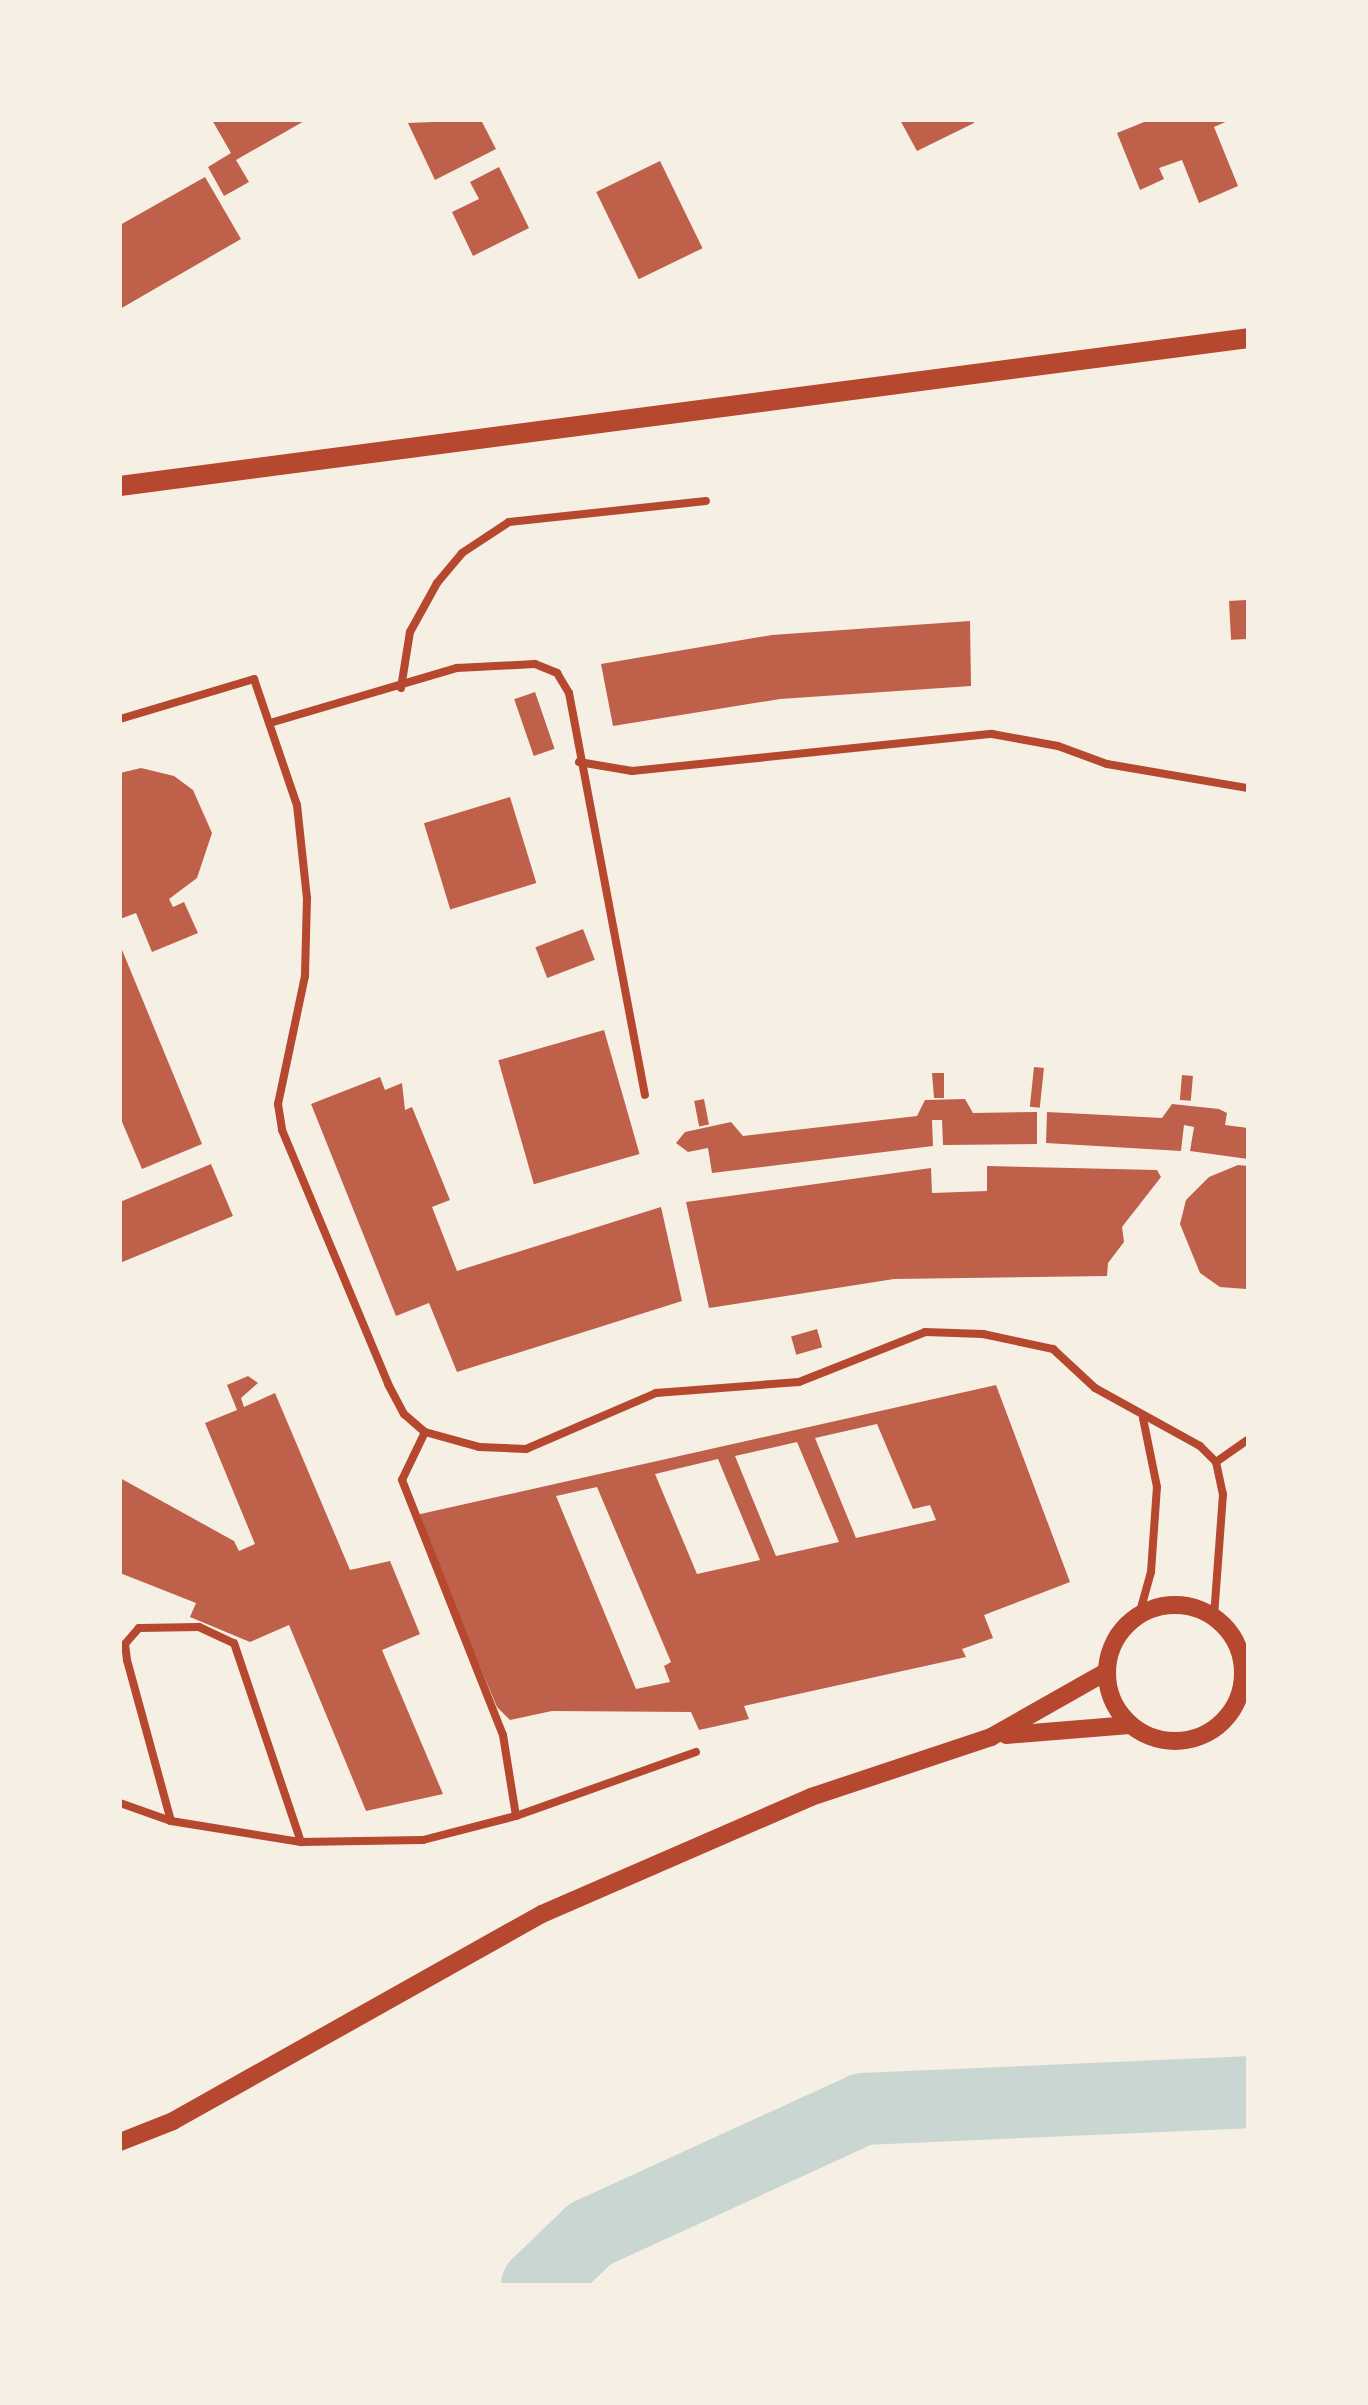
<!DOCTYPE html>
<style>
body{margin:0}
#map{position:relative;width:1368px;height:2405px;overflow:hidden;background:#f6efe4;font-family:"Exo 2",sans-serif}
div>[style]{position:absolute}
.river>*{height:72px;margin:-36px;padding:0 36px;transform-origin:36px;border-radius:36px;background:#c9d6d2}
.building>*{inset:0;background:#bf614a;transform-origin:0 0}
.service>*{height:8px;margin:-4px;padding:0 4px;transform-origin:4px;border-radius:4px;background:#b5482f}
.tertiary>*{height:18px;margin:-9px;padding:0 9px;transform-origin:9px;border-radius:9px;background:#b5482f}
.tertiary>.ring{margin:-9px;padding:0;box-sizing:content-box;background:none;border:18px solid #b5482f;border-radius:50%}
.secondary>*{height:20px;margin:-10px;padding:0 10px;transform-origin:10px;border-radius:10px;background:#b5482f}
span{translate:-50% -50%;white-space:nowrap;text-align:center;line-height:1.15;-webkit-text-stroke:8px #f6efe4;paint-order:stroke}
.frame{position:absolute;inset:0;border:122px solid #f6efe4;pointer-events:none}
</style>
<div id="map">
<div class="river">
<div style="left:537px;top:2285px;width:74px;rotate:-43.9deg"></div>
<div style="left:590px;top:2234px;width:300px;rotate:-24.6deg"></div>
<div style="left:863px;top:2109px;width:385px;rotate:-2.5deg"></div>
</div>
<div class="building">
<div style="clip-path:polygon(212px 120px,306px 120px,236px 160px,249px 182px,224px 196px,208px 167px,231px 153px)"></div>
<div style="clip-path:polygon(481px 120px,496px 149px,435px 180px,408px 123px)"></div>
<div style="clip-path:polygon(900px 120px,973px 120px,974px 123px,917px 151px)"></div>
<div style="clip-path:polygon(1149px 120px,1230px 120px,1214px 127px,1238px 186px,1199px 203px,1182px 160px,1159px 168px,1164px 179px,1140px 190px,1117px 133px)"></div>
<div style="left:660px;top:161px;width:97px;height:71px;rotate:64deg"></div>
<div style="clip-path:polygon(499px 167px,529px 228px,473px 256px,452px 212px,479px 199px,470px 182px)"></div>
<div style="clip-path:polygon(205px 177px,241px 239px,120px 309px,120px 225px)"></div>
<div style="left:1246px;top:600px;width:39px;height:17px;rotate:87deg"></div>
<div style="clip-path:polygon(970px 621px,971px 686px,780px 699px,613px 726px,601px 664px,772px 635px)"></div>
<div style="left:535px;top:692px;width:60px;height:22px;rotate:71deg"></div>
<div style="clip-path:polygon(141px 768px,174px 776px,193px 790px,212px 833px,197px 878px,169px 899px,173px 907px,184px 902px,198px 933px,152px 952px,136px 913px,120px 919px,120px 773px)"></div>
<div style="left:510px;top:797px;width:90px;height:90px;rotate:73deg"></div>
<div style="left:583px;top:929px;width:33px;height:51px;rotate:69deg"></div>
<div style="clip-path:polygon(120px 945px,202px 1144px,142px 1169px,120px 1117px)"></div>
<div style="left:604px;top:1030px;width:129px;height:110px;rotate:74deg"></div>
<div style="left:1034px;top:1067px;width:10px;height:40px;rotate:6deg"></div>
<div style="clip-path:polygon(932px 1073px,944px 1073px,944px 1098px,934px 1098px)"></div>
<div style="left:1182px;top:1075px;width:11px;height:25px;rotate:5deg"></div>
<div style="clip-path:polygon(380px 1077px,385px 1090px,402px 1083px,405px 1110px,412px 1107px,450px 1200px,432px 1207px,457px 1271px,661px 1207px,682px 1301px,457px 1372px,429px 1303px,396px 1316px,311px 1104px)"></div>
<div style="left:704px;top:1099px;width:26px;height:10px;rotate:79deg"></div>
<div style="clip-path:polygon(965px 1099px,973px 1113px,1037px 1112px,1037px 1144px,943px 1145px,942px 1120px,932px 1120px,933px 1146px,712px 1173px,708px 1148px,688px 1152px,676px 1143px,685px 1132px,731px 1122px,743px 1136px,917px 1116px,925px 1100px)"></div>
<div style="clip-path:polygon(1172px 1104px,1219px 1109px,1227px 1113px,1225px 1125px,1248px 1128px,1248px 1159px,1190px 1151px,1194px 1127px,1184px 1125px,1181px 1151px,1046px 1143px,1047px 1112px,1162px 1118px)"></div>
<div style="clip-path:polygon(211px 1164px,233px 1216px,120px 1263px,120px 1202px)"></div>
<div style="clip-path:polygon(1238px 1165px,1248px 1166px,1246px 1289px,1220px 1287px,1200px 1273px,1180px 1224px,1186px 1200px,1209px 1177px)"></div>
<div style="clip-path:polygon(987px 1166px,1157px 1170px,1161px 1177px,1122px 1227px,1124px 1242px,1108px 1263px,1107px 1276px,894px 1279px,709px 1308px,686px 1202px,931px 1168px,932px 1193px,987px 1191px)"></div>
<div style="left:817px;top:1329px;width:19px;height:27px;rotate:74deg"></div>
<div style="clip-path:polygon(248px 1376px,258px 1383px,241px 1398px,244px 1407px,275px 1393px,350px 1570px,390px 1561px,420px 1634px,382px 1650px,443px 1794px,366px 1811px,289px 1625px,250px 1642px,190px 1617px,196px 1603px,120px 1573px,120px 1478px,234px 1541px,239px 1551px,255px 1544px,205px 1423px,237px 1410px,227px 1385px)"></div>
<div style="clip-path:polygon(evenodd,996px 1385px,1070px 1582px,984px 1615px,993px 1638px,962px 1649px,966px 1657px,744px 1706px,749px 1719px,699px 1730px,691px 1712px,552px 1711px,510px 1720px,497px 1707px,416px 1515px,996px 1385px,877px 1424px,913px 1509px,930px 1505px,936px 1520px,856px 1538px,815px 1438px,877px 1424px,996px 1385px,797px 1442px,839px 1542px,776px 1556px,735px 1456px,797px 1442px,996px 1385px,718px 1459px,760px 1560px,697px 1574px,655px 1474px,718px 1459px,996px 1385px,597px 1487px,671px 1662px,664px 1666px,670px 1682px,636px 1689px,556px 1496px,597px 1487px)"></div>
</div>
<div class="service">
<div style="left:401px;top:688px;width:57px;rotate:-80.9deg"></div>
<div style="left:410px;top:632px;width:56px;rotate:-61.1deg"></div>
<div style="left:437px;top:583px;width:39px;rotate:-50deg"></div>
<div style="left:462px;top:553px;width:56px;rotate:-33.4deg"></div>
<div style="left:509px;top:522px;width:198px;rotate:-6.1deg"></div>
<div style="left:120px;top:719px;width:140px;rotate:-16.6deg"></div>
<div style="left:254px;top:679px;width:133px;rotate:71.2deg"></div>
<div style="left:297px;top:805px;width:94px;rotate:83.9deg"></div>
<div style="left:307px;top:898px;width:78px;rotate:91.5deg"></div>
<div style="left:305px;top:976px;width:131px;rotate:101.9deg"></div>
<div style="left:278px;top:1104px;width:26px;rotate:81deg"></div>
<div style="left:282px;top:1130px;width:275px;rotate:67.3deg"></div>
<div style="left:388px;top:1384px;width:34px;rotate:62deg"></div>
<div style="left:404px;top:1414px;width:28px;rotate:41deg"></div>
<div style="left:425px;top:1432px;width:56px;rotate:15.5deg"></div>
<div style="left:479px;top:1447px;width:47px;rotate:2.4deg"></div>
<div style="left:526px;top:1449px;width:142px;rotate:-23.3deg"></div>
<div style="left:656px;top:1393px;width:143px;rotate:-4.4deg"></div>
<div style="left:799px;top:1382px;width:136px;rotate:-21.6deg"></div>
<div style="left:925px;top:1332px;width:58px;rotate:2deg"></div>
<div style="left:983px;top:1334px;width:72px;rotate:12.1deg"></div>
<div style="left:1053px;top:1349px;width:57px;rotate:42.9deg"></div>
<div style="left:1095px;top:1388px;width:120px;rotate:28.9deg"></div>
<div style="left:1200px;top:1446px;width:23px;rotate:45deg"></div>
<div style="left:1216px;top:1462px;width:33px;rotate:78deg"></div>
<div style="left:1223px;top:1494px;width:124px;rotate:94.2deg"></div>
<div style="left:270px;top:723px;width:195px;rotate:-16.4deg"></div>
<div style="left:457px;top:668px;width:78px;rotate:-2.9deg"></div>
<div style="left:535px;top:664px;width:24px;rotate:22deg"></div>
<div style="left:557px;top:673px;width:23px;rotate:59deg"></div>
<div style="left:569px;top:693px;width:409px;rotate:79.3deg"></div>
<div style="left:579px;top:762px;width:54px;rotate:9.6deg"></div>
<div style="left:632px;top:771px;width:362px;rotate:-5.9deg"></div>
<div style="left:992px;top:734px;width:67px;rotate:10.3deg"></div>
<div style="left:1058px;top:746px;width:52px;rotate:20.2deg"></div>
<div style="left:1107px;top:764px;width:143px;rotate:9.7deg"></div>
<div style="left:425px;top:1432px;width:53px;rotate:115.6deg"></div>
<div style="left:402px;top:1480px;width:274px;rotate:68.4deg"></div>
<div style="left:503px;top:1735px;width:82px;rotate:80.9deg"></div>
<div style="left:1216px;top:1462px;width:39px;rotate:-35deg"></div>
<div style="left:1139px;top:1615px;width:45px;rotate:-74.4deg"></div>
<div style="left:1151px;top:1572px;width:85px;rotate:-86deg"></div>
<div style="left:1157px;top:1487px;width:70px;rotate:-101.5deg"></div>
<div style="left:120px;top:1803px;width:54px;rotate:19.4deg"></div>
<div style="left:171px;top:1821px;width:132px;rotate:9.2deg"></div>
<div style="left:301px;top:1842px;width:122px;rotate:-0.9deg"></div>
<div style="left:423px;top:1840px;width:96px;rotate:-14.5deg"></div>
<div style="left:516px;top:1816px;width:191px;rotate:-19.6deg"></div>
<div style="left:171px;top:1821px;width:167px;rotate:-105.3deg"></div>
<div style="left:127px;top:1660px;width:16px;rotate:-97deg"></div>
<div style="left:125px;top:1644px;width:21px;rotate:-49deg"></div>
<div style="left:139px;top:1628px;width:60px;rotate:-1deg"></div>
<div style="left:199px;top:1627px;width:38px;rotate:25deg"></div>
<div style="left:234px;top:1643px;width:210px;rotate:71.4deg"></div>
</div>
<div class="tertiary">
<div class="ring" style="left:1107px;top:1605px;width:118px;height:118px"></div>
<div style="left:1006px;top:1735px;width:124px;rotate:-4.6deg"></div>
<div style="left:120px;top:2142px;width:57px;rotate:-21.6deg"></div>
<div style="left:173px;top:2121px;width:423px;rotate:-29.3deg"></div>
<div style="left:542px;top:1914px;width:293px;rotate:-23.5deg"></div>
<div style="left:811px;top:1797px;width:190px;rotate:-18.4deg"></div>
<div style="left:991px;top:1737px;width:132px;rotate:-29.5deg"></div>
</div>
<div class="secondary">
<div style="left:120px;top:486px;width:1138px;rotate:-7.47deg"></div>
</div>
<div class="frame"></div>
</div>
